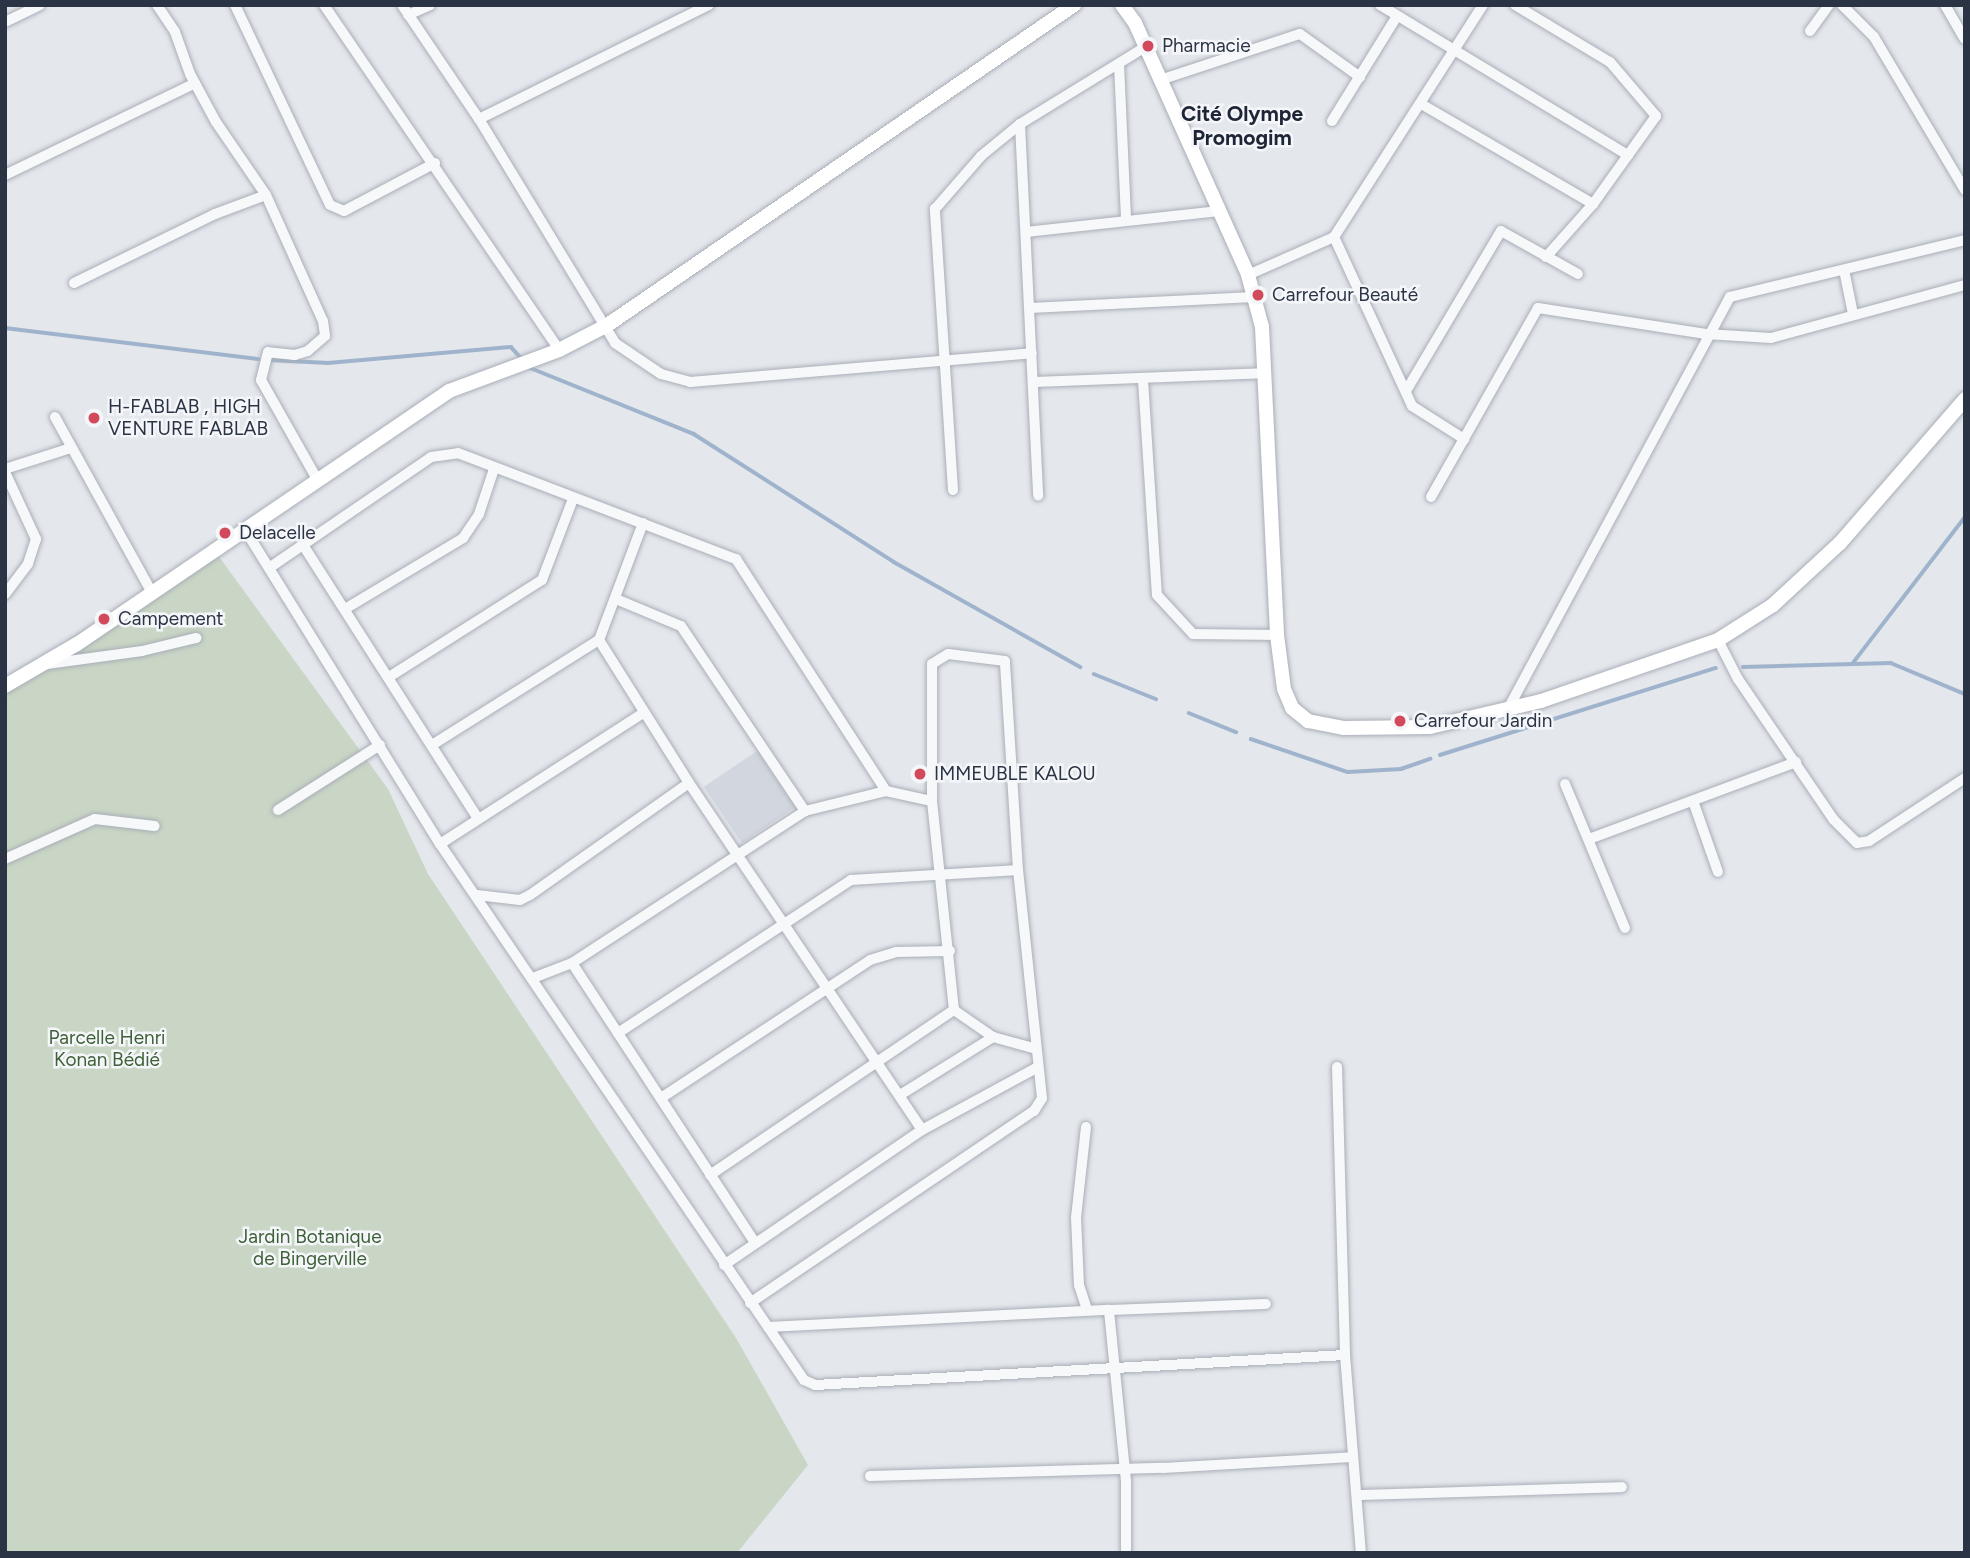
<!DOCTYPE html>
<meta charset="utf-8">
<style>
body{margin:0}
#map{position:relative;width:1970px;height:1558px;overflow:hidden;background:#e4e7ec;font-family:Figtree,sans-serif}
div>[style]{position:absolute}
.built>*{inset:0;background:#d2d6de;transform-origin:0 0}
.green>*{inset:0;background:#c9d6c5}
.stream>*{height:3.5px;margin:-1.75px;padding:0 1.75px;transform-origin:1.75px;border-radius:1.75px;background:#9fb4cc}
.roads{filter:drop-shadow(0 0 2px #a9aeb7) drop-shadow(0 0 2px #a9aeb7)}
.street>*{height:10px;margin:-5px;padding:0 5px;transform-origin:5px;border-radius:5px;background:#f7f8fa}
.secondary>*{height:14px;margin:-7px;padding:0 7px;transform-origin:7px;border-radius:7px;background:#fff}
.dots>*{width:19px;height:19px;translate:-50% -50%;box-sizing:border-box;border:4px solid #f4f6f9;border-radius:50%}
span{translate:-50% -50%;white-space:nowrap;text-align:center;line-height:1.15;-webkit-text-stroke:5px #f4f6f9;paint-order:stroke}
.poi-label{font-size:19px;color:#2b3445}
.left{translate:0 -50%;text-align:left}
.park-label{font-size:19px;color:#3f6138}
.neighbourhood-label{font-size:21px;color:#1d2536;font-weight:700}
.frame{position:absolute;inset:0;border:7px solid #2b3445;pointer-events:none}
</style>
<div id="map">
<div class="built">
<div style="left:757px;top:751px;width:68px;height:64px;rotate:56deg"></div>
</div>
<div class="green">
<div style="clip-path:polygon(212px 547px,388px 789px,428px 874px,736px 1338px,808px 1465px,737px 1553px,5px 1553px,5px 681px)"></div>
</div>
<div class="stream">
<div style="left:5px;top:328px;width:255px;rotate:7deg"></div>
<div style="left:270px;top:360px;width:58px;rotate:3deg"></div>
<div style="left:328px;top:363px;width:184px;rotate:-5deg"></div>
<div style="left:511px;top:347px;width:19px;rotate:47deg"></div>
<div style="left:528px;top:367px;width:179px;rotate:22deg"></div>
<div style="left:694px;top:434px;width:237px;rotate:32.6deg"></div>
<div style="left:894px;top:562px;width:214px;rotate:29.4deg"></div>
<div style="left:1853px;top:663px;width:184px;rotate:-52.5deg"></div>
<div style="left:1743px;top:667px;width:148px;rotate:-1.5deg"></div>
<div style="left:1891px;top:663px;width:80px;rotate:22.7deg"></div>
<div style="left:1094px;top:674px;width:67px;rotate:22deg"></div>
<div style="left:1189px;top:713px;width:51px;rotate:22deg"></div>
<div style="left:1251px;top:739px;width:102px;rotate:18.8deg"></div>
<div style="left:1348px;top:772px;width:53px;rotate:-3.2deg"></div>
<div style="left:1401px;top:769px;width:31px;rotate:-19deg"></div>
<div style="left:1440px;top:755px;width:289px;rotate:-17.5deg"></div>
</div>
<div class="roads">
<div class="street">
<div style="left:157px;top:5px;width:32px;rotate:56deg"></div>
<div style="left:175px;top:32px;width:45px;rotate:70.3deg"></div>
<div style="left:190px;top:74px;width:55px;rotate:61.6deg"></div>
<div style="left:216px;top:122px;width:88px;rotate:55.6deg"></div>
<div style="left:266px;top:195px;width:138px;rotate:65.7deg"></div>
<div style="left:323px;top:321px;width:15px;rotate:82deg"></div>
<div style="left:325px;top:336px;width:23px;rotate:139deg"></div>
<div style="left:308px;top:351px;width:14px;rotate:163deg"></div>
<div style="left:295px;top:355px;width:27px;rotate:-174deg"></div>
<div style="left:268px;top:352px;width:29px;rotate:104deg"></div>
<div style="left:261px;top:380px;width:114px;rotate:60.5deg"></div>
<div style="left:235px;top:5px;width:221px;rotate:64.6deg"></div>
<div style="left:330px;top:205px;width:15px;rotate:23deg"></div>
<div style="left:344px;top:211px;width:103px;rotate:-27.8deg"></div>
<div style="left:324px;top:5px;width:417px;rotate:55.7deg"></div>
<div style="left:402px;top:5px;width:138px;rotate:56deg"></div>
<div style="left:479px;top:119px;width:262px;rotate:58.7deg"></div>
<div style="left:615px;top:343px;width:55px;rotate:34deg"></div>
<div style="left:661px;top:374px;width:30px;rotate:15deg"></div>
<div style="left:690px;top:382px;width:343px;rotate:-4.8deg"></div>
<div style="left:1380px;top:5px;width:290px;rotate:31.2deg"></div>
<div style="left:1515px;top:5px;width:111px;rotate:31deg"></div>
<div style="left:1610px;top:62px;width:71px;rotate:49.6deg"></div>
<div style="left:1656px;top:116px;width:108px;rotate:125.6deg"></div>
<div style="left:1593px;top:204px;width:71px;rotate:131.6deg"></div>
<div style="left:1842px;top:5px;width:45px;rotate:45deg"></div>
<div style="left:1874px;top:37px;width:178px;rotate:59.3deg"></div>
<div style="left:1945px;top:5px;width:39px;rotate:60deg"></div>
<div style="left:408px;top:15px;width:24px;rotate:-24deg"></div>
<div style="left:5px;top:22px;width:39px;rotate:-26deg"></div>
<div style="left:1810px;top:31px;width:32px;rotate:-54deg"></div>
<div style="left:1119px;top:64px;width:156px;rotate:87.4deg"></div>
<div style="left:1160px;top:80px;width:147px;rotate:-18.2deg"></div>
<div style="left:1300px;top:34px;width:74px;rotate:35.6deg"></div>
<div style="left:1423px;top:105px;width:197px;rotate:30.2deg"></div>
<div style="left:479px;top:119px;width:257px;rotate:-26.4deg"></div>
<div style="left:1332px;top:121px;width:123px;rotate:-58.2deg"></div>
<div style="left:1020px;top:124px;width:372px;rotate:87.2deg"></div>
<div style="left:5px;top:175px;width:211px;rotate:-25.8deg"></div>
<div style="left:1026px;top:232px;width:194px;rotate:-6.2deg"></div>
<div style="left:1334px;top:237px;width:186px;rotate:65.2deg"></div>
<div style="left:1412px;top:406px;width:62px;rotate:32.4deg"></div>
<div style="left:1844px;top:270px;width:45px;rotate:78.4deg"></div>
<div style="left:1248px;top:275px;width:94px;rotate:-23.8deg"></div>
<div style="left:1334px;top:237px;width:276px;rotate:-57.3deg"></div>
<div style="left:74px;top:283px;width:157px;rotate:-26.1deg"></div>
<div style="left:215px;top:214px;width:54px;rotate:-20.4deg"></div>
<div style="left:1030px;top:308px;width:224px;rotate:-2.8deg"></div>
<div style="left:1143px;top:380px;width:215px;rotate:86.3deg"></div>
<div style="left:1157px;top:595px;width:53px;rotate:47.3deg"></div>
<div style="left:1193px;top:634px;width:84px;rotate:0.7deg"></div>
<div style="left:1033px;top:382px;width:231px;rotate:-2.2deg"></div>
<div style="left:1406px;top:391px;width:186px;rotate:-59.3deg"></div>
<div style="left:1501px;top:231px;width:88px;rotate:29.2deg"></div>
<div style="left:55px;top:417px;width:201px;rotate:61.1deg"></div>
<div style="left:5px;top:469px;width:69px;rotate:-17.7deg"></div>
<div style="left:5px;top:472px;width:74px;rotate:65.2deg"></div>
<div style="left:36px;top:539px;width:26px;rotate:108deg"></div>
<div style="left:28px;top:564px;width:38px;rotate:127deg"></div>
<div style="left:953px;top:490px;width:282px;rotate:-93.7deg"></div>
<div style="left:935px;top:209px;width:70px;rotate:-49deg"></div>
<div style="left:981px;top:156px;width:50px;rotate:-39.4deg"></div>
<div style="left:1020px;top:124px;width:147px;rotate:-31.6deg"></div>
<div style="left:1431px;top:497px;width:217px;rotate:-60.5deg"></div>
<div style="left:1538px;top:308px;width:170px;rotate:8.8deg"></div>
<div style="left:1706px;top:334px;width:65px;rotate:3.5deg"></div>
<div style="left:1771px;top:338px;width:201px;rotate:-15.3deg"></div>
<div style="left:244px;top:528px;width:372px;rotate:58.2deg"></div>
<div style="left:440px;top:844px;width:648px;rotate:55.82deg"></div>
<div style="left:804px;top:1380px;width:12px;rotate:24deg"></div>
<div style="left:815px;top:1385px;width:531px;rotate:-3.24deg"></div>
<div style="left:303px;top:545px;width:325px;rotate:57.4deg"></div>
<div style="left:269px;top:568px;width:196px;rotate:-34.4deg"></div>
<div style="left:431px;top:457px;width:27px;rotate:-8deg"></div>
<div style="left:458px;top:453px;width:298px;rotate:20.9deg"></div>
<div style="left:736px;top:559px;width:276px;rotate:57.1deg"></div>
<div style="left:616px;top:599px;width:70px;rotate:22.6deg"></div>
<div style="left:681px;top:626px;width:223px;rotate:56.2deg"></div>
<div style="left:345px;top:609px;width:138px;rotate:-31deg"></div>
<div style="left:463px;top:538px;width:29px;rotate:-56deg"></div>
<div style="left:479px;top:514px;width:47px;rotate:-71.6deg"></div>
<div style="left:599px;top:640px;width:169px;rotate:57.8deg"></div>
<div style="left:689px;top:783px;width:418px;rotate:56.1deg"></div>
<div style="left:1718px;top:640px;width:44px;rotate:62.9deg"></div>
<div style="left:1738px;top:679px;width:169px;rotate:55.8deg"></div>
<div style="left:1833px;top:819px;width:34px;rotate:45deg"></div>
<div style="left:1857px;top:843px;width:12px;rotate:-9deg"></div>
<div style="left:1869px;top:841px;width:115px;rotate:-33.3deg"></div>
<div style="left:47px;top:664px;width:96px;rotate:-7.8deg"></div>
<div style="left:142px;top:651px;width:56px;rotate:-13.5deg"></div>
<div style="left:389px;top:677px;width:181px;rotate:-32.4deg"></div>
<div style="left:542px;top:580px;width:87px;rotate:-69.1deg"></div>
<div style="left:1508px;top:709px;width:468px;rotate:-61.7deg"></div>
<div style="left:1730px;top:297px;width:242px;rotate:-13.6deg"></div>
<div style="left:432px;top:745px;width:197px;rotate:-32.2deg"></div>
<div style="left:599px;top:640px;width:125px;rotate:-69.4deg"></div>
<div style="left:1565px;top:784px;width:156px;rotate:67.4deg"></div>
<div style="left:1693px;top:801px;width:75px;rotate:70.6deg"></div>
<div style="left:278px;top:810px;width:121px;rotate:-32.5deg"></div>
<div style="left:1589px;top:839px;width:221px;rotate:-20.4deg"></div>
<div style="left:440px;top:844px;width:242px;rotate:-32.8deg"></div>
<div style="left:5px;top:859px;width:98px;rotate:-24deg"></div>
<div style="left:95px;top:819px;width:60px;rotate:6.7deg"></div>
<div style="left:477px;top:895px;width:43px;rotate:6.6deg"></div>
<div style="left:520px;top:900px;width:11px;rotate:-27deg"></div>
<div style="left:530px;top:895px;width:194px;rotate:-35.2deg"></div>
<div style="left:572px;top:963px;width:334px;rotate:56.8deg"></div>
<div style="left:533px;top:978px;width:42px;rotate:-21deg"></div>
<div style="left:572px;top:963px;width:278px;rotate:-33.1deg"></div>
<div style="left:805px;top:811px;width:83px;rotate:-13.9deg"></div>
<div style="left:886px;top:791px;width:47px;rotate:12.3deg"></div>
<div style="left:954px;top:1010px;width:47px;rotate:34.7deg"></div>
<div style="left:993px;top:1037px;width:41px;rotate:15.4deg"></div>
<div style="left:618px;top:1033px;width:279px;rotate:-33.3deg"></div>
<div style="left:851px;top:880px;width:167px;rotate:-3.4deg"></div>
<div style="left:1337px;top:1067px;width:288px;rotate:88.4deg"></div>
<div style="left:1345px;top:1355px;width:199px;rotate:85.4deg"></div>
<div style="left:900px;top:1095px;width:110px;rotate:-31.9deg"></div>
<div style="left:661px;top:1098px;width:250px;rotate:-33.4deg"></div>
<div style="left:870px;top:960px;width:27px;rotate:-17deg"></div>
<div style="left:896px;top:952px;width:54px;rotate:-1.1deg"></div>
<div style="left:1086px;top:1127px;width:91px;rotate:96.3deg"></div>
<div style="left:1076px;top:1217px;width:68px;rotate:87.5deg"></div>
<div style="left:1079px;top:1285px;width:25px;rotate:72deg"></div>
<div style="left:710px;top:1175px;width:295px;rotate:-34.1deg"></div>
<div style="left:724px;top:1265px;width:240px;rotate:-34.3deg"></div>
<div style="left:922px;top:1130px;width:132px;rotate:-28.5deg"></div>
<div style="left:750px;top:1303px;width:343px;rotate:-34.1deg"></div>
<div style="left:1034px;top:1111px;width:15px;rotate:-58deg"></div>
<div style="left:1042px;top:1098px;width:229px;rotate:-96deg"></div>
<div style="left:1018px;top:870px;width:209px;rotate:-93.6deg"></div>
<div style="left:1005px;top:661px;width:57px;rotate:-173deg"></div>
<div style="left:948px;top:654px;width:19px;rotate:148deg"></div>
<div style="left:932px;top:664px;width:137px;rotate:90deg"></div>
<div style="left:932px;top:801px;width:210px;rotate:84deg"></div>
<div style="left:768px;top:1327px;width:341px;rotate:-2.9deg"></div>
<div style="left:870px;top:1476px;width:293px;rotate:-1.6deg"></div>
<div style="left:1163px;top:1468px;width:189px;rotate:-3.3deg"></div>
<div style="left:1358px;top:1495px;width:264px;rotate:-1.7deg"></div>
<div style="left:1126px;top:1553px;width:72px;rotate:-90deg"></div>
<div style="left:1126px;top:1481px;width:172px;rotate:-95.7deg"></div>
<div style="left:1109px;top:1310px;width:157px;rotate:-2.2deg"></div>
</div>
<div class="secondary">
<div style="left:1122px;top:5px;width:22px;rotate:54deg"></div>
<div style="left:1135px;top:23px;width:276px;rotate:65.8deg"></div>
<div style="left:1248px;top:275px;width:54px;rotate:74.9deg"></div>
<div style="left:1262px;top:327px;width:308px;rotate:87.2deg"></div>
<div style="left:1277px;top:635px;width:54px;rotate:82.6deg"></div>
<div style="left:1284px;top:689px;width:21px;rotate:67deg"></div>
<div style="left:1292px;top:708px;width:21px;rotate:39deg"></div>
<div style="left:1308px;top:721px;width:37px;rotate:11deg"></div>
<div style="left:1344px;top:728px;width:86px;rotate:-0.7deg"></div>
<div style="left:1430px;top:727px;width:114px;rotate:-13.2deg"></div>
<div style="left:1541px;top:701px;width:187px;rotate:-19deg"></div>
<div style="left:1718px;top:640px;width:65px;rotate:-32.5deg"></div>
<div style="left:1773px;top:605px;width:91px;rotate:-42.8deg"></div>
<div style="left:1840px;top:543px;width:191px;rotate:-49deg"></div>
<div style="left:5px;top:686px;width:83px;rotate:-30.3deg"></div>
<div style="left:77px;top:644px;width:450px;rotate:-34.2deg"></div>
<div style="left:449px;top:391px;width:117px;rotate:-20.4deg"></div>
<div style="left:559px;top:350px;width:53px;rotate:-27.1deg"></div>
<div style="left:606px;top:326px;width:568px;rotate:-34.45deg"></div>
</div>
</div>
<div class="dots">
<div style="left:1148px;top:46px;background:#d1495b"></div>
<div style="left:1258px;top:295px;background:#d1495b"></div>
<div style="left:94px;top:418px;background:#d1495b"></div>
<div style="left:225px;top:533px;background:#d1495b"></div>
<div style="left:104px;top:619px;background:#d1495b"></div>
<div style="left:1400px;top:721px;background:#d1495b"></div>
<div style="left:920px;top:774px;background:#d1495b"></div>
</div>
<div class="poi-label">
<span class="left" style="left:1162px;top:46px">Pharmacie</span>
<span class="left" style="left:1272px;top:295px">Carrefour Beauté</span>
<span class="left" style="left:108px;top:418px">H-FABLAB , HIGH<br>VENTURE FABLAB</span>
<span class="left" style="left:239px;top:533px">Delacelle</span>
<span class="left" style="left:118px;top:619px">Campement</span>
<span class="left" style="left:1414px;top:721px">Carrefour Jardin</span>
<span class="left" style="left:934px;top:774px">IMMEUBLE KALOU</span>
</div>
<div class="park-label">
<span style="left:107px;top:1049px">Parcelle Henri<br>Konan Bédié</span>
<span style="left:310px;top:1248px">Jardin Botanique<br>de Bingerville</span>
</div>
<div class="neighbourhood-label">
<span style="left:1242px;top:126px">Cité Olympe<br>Promogim</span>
</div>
<div class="frame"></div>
</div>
